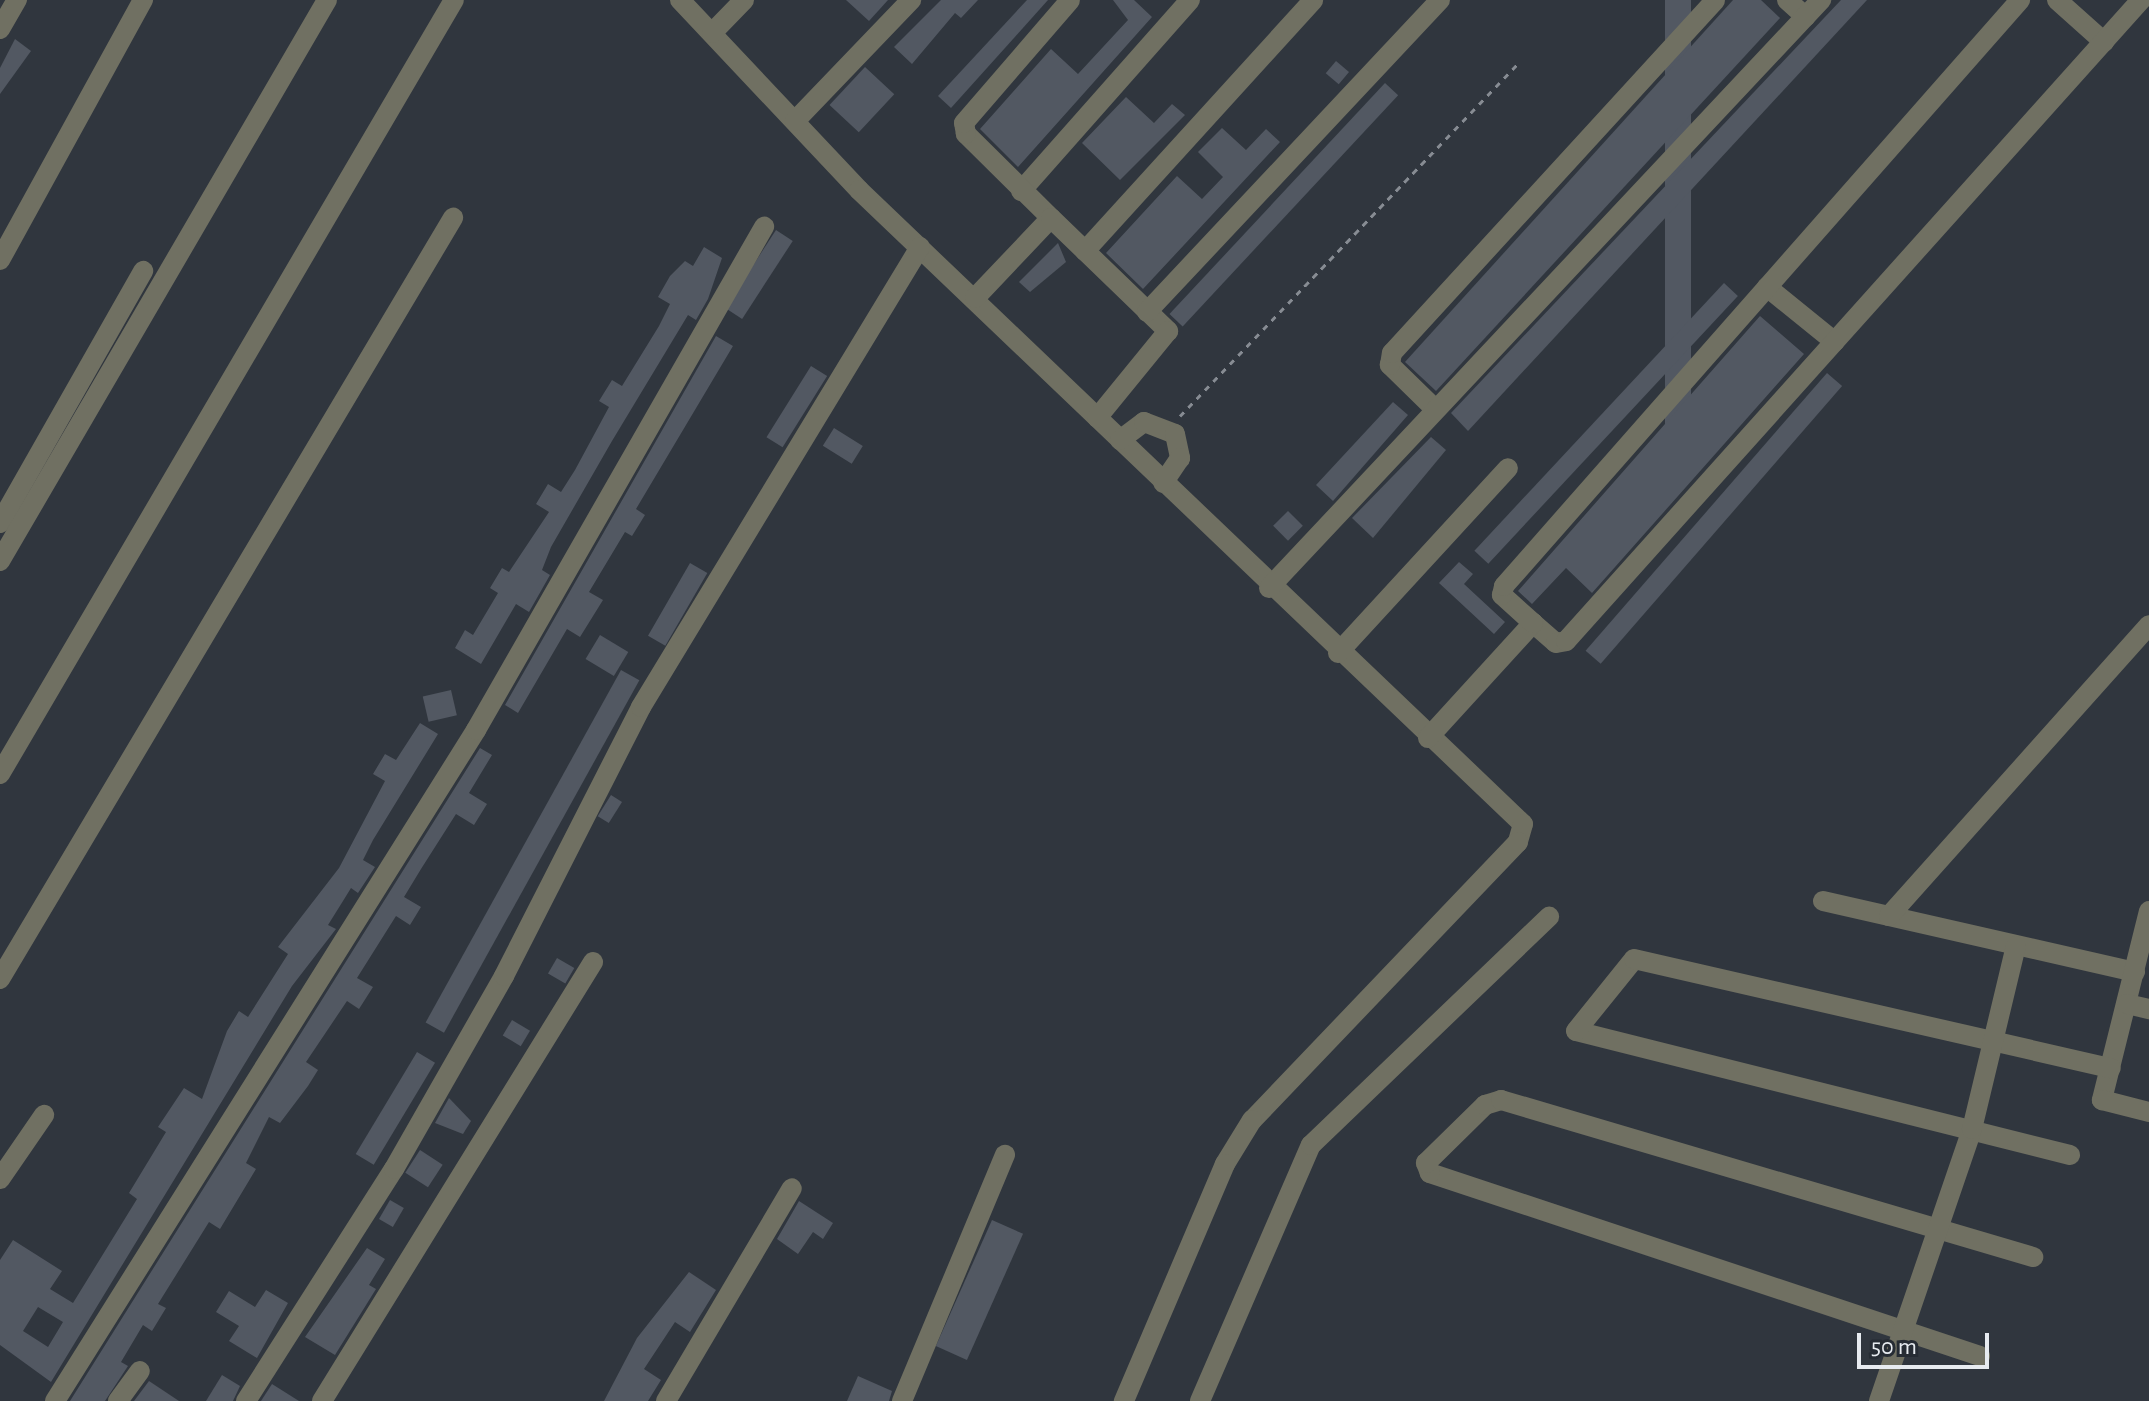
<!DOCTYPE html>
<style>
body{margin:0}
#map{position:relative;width:2149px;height:1401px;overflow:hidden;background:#30363e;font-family:"Alegreya Sans",sans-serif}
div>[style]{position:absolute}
.building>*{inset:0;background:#525862;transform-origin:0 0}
.path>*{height:3px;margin-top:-1.5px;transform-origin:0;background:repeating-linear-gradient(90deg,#878c93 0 6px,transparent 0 12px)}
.minor>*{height:20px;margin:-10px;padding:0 10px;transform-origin:10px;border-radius:10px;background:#707062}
span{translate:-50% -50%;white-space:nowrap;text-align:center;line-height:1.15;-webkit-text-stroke:8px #262c34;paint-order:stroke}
.scale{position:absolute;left:1857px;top:1333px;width:132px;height:36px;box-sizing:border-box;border:4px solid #e7ebf0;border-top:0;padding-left:10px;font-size:24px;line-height:28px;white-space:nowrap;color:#e7ebf0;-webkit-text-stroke:6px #262c34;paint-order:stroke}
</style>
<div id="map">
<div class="building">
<div style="clip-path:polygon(846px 0,888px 0,869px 21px)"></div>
<div style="clip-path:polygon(941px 0,978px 0,961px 18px,955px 13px,912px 64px,894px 47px)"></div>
<div style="clip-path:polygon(1027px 0,1048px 0,951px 108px,938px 96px)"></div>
<div style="clip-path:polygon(1113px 0,1134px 0,1152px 17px,1018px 167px,980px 129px,1051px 49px,1078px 74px,1128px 20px)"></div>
<div style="left:1665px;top:0;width:26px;height:450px"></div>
<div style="clip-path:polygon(1733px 0,1761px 0,1780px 18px,1436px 391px,1405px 362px)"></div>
<div style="clip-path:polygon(1841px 0,1867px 0,1468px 431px,1451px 413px)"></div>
<div style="clip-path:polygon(15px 39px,31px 51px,0 94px,0 68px)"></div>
<div style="left:1336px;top:61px;width:17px;height:16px;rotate:40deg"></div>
<div style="left:865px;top:67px;width:40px;height:52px;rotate:43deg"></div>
<div style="left:1385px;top:83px;width:18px;height:316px;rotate:43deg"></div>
<div style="clip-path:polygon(1126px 97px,1154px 123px,1172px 104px,1185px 115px,1120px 180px,1082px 143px)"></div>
<div style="clip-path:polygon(1222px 128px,1246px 150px,1266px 129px,1280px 142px,1143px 289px,1106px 253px,1177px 176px,1202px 199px,1223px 177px,1198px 152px)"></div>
<div style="left:776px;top:230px;width:20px;height:93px;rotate:33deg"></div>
<div style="clip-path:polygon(1058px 243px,1066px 262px,1030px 292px,1019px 282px)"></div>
<div style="clip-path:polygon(704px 247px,722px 258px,708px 299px,696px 320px,688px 315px,612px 441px,551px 547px,542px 570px,550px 575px,529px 612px,516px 604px,481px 664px,455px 648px,465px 630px,473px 635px,498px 593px,490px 588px,502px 568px,509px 572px,549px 512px,536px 504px,548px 484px,561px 492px,575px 470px,609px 407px,599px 401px,612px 380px,622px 386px,659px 326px,670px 304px,658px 297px,670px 276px,685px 261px,693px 266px)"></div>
<div style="left:1724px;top:283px;width:19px;height:366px;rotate:43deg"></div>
<div style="clip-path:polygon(1760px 316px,1804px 354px,1592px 593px,1566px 568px,1532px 604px,1518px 591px)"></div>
<div style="clip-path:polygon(716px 336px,733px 346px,636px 509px,645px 515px,632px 536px,625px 532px,589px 592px,603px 600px,580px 637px,567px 629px,518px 713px,505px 705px)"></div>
<div style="left:811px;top:366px;width:19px;height:84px;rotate:32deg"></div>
<div style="left:1827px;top:373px;width:20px;height:368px;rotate:41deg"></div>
<div style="clip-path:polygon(1393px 402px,1408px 415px,1333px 501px,1316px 485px)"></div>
<div style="left:834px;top:428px;width:34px;height:21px;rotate:32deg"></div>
<div style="clip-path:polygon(1431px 437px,1446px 450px,1373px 538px,1352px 518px)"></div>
<div style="left:1288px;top:511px;width:21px;height:21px;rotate:45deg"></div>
<div style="clip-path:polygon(1459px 562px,1473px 574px,1464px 584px,1505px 622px,1494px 634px,1439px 583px)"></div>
<div style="left:690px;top:563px;width:20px;height:84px;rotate:30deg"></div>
<div style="left:600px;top:635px;width:33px;height:28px;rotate:31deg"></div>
<div style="left:621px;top:670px;width:21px;height:403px;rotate:29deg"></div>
<div style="left:451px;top:690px;width:26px;height:29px;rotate:77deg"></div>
<div style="clip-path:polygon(evenodd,420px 723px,438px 734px,373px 840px,363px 860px,375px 867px,358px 893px,351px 888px,343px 901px,328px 925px,336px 929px,292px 986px,51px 1382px,0 1345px,0 1260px,13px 1240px,62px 1271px,50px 1289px,73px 1303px,137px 1199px,129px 1193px,166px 1132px,158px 1127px,184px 1088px,202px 1099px,227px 1031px,239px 1011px,248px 1017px,288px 954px,278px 947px,339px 868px,385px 781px,373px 774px,385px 754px,396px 760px,420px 723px,38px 1307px,63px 1322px,48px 1347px,23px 1331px,38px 1307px)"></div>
<div style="clip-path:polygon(480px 748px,492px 755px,469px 793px,487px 804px,474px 825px,456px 814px,421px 869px,404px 897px,421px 907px,410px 925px,396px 916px,357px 978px,373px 987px,359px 1009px,347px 1001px,306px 1062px,318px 1070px,308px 1086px,280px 1123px,269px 1117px,246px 1163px,256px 1169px,220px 1229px,209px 1222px,158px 1304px,166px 1308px,152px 1331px,143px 1325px,121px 1362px,128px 1366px,105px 1401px,70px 1401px)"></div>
<div style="left:611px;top:795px;width:13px;height:25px;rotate:32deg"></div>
<div style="left:557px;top:958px;width:20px;height:18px;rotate:30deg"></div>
<div style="left:512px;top:1020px;width:21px;height:18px;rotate:31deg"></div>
<div style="left:417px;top:1052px;width:21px;height:119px;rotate:31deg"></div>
<div style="clip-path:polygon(449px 1098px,471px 1121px,463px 1134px,435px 1123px)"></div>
<div style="left:420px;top:1150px;width:27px;height:27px;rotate:33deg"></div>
<div style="left:390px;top:1200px;width:16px;height:22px;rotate:30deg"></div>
<div style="clip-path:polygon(799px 1201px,833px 1223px,823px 1239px,813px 1232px,798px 1254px,777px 1239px)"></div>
<div style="left:992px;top:1220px;width:34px;height:138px;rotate:24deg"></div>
<div style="clip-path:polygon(367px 1248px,385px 1259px,369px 1285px,376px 1289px,335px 1355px,305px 1337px)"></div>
<div style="clip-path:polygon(689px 1272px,716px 1290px,690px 1332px,675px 1322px,644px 1369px,661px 1380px,648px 1401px,604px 1401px,637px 1338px)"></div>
<div style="clip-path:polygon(266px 1290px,288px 1303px,257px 1358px,229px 1341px,239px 1326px,216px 1312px,229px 1291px,255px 1307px)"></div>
<div style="clip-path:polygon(222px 1375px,240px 1386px,233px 1401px,206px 1401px)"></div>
<div style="clip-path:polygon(858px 1376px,892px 1391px,889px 1401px,847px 1401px)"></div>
<div style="clip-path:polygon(149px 1381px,179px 1401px,134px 1401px)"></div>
<div style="clip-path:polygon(272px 1384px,299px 1401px,261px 1401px)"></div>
</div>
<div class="path">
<div style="left:1180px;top:416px;width:487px;rotate:-46.2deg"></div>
</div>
<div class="minor">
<div style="left:680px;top:0;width:261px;rotate:46.7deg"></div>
<div style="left:859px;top:190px;width:918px;rotate:43.68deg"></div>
<div style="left:1523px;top:824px;width:19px;rotate:106deg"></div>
<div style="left:1518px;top:842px;width:385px;rotate:133.7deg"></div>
<div style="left:1252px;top:1120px;width:52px;rotate:121.5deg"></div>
<div style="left:1225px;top:1164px;width:258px;rotate:113.1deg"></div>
<div style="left:1787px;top:0;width:25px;rotate:42deg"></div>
<div style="left:2057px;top:0;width:63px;rotate:41.8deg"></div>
<div style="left:0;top:29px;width:34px;rotate:-60deg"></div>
<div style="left:712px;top:33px;width:46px;rotate:-45.9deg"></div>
<div style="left:795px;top:121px;width:168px;rotate:-46.2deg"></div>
<div style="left:1021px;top:191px;width:255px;rotate:-48.5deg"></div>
<div style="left:1051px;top:218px;width:120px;rotate:-135.3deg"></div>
<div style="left:966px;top:134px;width:11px;rotate:-100deg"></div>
<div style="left:964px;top:123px;width:162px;rotate:-49.2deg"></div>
<div style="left:1085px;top:251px;width:339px;rotate:-47.7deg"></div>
<div style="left:0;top:260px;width:297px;rotate:-61.2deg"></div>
<div style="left:1767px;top:287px;width:87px;rotate:39deg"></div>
<div style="left:975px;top:298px;width:110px;rotate:-46.5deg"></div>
<div style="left:1051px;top:218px;width:163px;rotate:44deg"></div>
<div style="left:1168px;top:331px;width:112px;rotate:129.2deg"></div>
<div style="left:1147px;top:312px;width:428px;rotate:-46.8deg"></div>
<div style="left:1434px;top:408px;width:62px;rotate:-135.7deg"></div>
<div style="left:1390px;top:365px;width:12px;rotate:-81deg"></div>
<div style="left:1392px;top:353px;width:478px;rotate:-47.5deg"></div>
<div style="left:1120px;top:440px;width:30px;rotate:-37deg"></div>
<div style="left:1144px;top:422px;width:33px;rotate:21deg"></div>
<div style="left:1175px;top:434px;width:25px;rotate:78deg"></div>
<div style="left:1180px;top:458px;width:30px;rotate:124deg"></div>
<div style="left:0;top:523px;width:290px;rotate:-60.4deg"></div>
<div style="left:0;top:561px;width:649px;rotate:-59.76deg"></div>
<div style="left:1269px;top:588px;width:807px;rotate:-46.81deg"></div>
<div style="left:1533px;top:623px;width:30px;rotate:41deg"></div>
<div style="left:1556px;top:643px;width:10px;rotate:-11deg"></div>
<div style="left:1566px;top:641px;width:861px;rotate:-48.11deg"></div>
<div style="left:1338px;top:653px;width:251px;rotate:-47.4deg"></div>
<div style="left:1428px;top:738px;width:156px;rotate:-47.6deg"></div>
<div style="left:1533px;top:623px;width:42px;rotate:-137.9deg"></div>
<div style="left:1502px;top:595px;width:9px;rotate:-77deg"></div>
<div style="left:1504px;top:586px;width:781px;rotate:-48.63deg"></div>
<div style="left:0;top:774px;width:897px;rotate:-59.61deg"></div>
<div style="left:1823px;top:901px;width:320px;rotate:12.8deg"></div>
<div style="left:2149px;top:911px;width:195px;rotate:104deg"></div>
<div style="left:2102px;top:1100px;width:49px;rotate:14.3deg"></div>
<div style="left:1889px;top:916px;width:390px;rotate:-48.2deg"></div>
<div style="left:0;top:979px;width:886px;rotate:-59.24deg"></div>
<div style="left:2127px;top:1004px;width:23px;rotate:13deg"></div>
<div style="left:2070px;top:1155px;width:509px;rotate:-165.91deg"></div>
<div style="left:1576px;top:1031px;width:92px;rotate:-51.1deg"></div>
<div style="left:1634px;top:959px;width:489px;rotate:12.9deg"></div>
<div style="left:0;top:1179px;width:78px;rotate:-55.5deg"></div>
<div style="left:1980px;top:1356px;width:580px;rotate:-161.6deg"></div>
<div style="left:1430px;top:1173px;width:11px;rotate:-112deg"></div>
<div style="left:1426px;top:1163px;width:83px;rotate:-44.5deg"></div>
<div style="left:1485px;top:1105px;width:17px;rotate:-17deg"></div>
<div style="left:1501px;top:1100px;width:555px;rotate:16.44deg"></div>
<div style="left:55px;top:1401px;width:792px;rotate:-57.89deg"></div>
<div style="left:476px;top:730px;width:580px;rotate:-60.21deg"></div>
<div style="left:118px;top:1401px;width:37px;rotate:-54deg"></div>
<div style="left:246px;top:1401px;width:275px;rotate:-57.5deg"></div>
<div style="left:394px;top:1169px;width:222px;rotate:-60.3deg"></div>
<div style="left:504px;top:976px;width:302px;rotate:-63deg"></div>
<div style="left:641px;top:707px;width:538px;rotate:-58.76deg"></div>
<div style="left:322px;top:1401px;width:516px;rotate:-58.31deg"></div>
<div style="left:666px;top:1401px;width:247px;rotate:-59.4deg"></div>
<div style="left:902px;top:1401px;width:267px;rotate:-67.3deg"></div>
<div style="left:1200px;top:1401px;width:279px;rotate:-66.6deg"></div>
<div style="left:1311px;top:1145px;width:330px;rotate:-43.8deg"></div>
<div style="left:1879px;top:1401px;width:287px;rotate:-71.1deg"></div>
<div style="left:1972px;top:1129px;width:188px;rotate:-76.5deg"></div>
</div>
<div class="scale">50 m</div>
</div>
